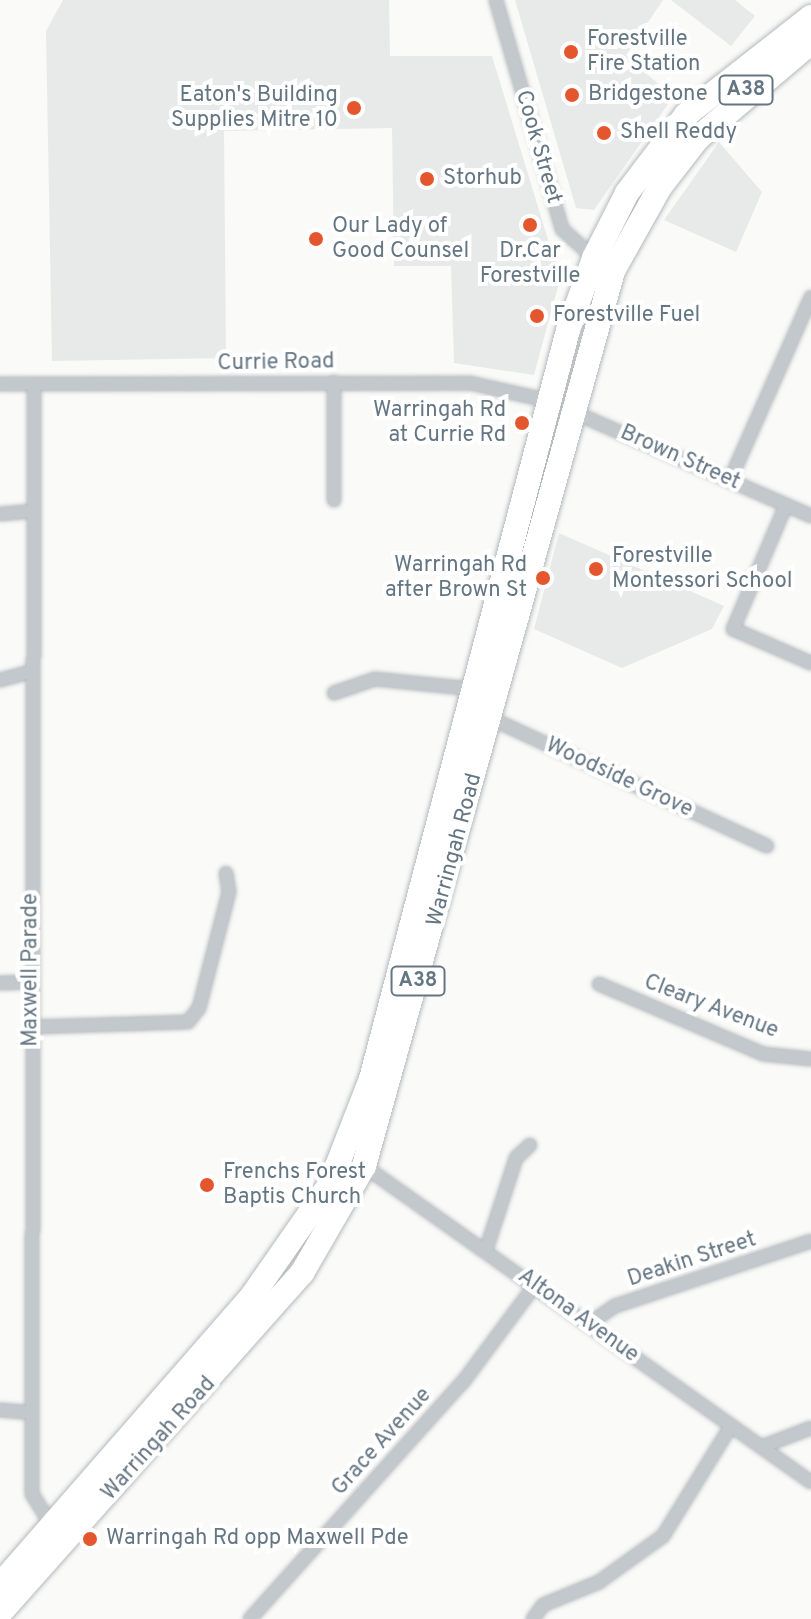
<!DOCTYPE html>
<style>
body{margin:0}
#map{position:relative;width:811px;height:1619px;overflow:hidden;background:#fafaf8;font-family:Overpass,sans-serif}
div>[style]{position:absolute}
.built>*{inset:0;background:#e8e9e9}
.roads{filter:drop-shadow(0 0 2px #b4b9bd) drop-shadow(0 0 2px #b4b9bd)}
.street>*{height:12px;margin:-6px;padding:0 6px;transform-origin:6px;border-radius:6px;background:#c3c8cc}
.highway>*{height:24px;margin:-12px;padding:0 12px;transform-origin:12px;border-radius:12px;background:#fff}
.dots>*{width:22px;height:22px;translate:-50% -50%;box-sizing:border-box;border:4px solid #fff;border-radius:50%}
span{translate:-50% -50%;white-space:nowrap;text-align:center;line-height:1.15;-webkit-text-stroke:8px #fff;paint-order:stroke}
.shield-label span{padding:2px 6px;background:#fff;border:2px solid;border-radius:6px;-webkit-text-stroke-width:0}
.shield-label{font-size:20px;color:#657683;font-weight:700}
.poi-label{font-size:22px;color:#657683}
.left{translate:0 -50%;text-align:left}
.right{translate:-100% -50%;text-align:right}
.street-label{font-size:22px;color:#657683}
</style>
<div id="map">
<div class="built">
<div style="clip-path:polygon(63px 0,389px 0,390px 56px,492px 56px,560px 279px,534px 375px,454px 363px,451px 266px,394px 266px,392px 128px,224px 131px,226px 358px,52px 361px,46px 31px)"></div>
<div style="clip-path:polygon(515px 0,663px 0,626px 55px,673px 97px,594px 210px,576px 208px)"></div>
<div style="clip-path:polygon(671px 0,735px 0,755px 16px,731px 46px)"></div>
<div style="clip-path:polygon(719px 142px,762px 192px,736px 252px,664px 220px)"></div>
<div style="clip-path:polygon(559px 533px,724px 606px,712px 629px,622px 668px,534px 629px)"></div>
</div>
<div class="roads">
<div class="street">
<div style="left:496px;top:0;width:238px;rotate:73.9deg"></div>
<div style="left:562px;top:229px;width:43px;rotate:42.2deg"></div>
<div style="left:0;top:384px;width:470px;rotate:-0.1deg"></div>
<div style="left:470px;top:383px;width:81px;rotate:12.8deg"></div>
<div style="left:34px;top:385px;width:1109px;rotate:90.1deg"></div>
<div style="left:32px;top:1494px;width:36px;rotate:58deg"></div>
<div style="left:571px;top:411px;width:262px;rotate:23.6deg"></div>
<div style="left:730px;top:480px;width:200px;rotate:-66.1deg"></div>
<div style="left:334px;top:500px;width:118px;rotate:-90deg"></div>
<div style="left:786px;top:505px;width:135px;rotate:113.1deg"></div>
<div style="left:733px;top:629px;width:85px;rotate:23.6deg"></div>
<div style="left:0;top:514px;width:33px;rotate:-5deg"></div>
<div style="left:0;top:680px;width:34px;rotate:-15deg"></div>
<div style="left:334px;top:693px;width:43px;rotate:-18.9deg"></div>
<div style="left:375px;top:679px;width:100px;rotate:5.8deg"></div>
<div style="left:490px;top:718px;width:305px;rotate:24.8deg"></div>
<div style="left:0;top:983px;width:31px;rotate:-2deg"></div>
<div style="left:599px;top:984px;width:178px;rotate:23.1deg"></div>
<div style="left:763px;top:1054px;width:48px;rotate:5.9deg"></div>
<div style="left:32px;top:1027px;width:156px;rotate:-1.8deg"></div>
<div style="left:188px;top:1022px;width:18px;rotate:-52deg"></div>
<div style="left:199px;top:1008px;width:120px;rotate:-75.5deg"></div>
<div style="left:229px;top:892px;width:19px;rotate:-99deg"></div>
<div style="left:364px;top:1166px;width:547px;rotate:35.26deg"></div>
<div style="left:486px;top:1250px;width:97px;rotate:-71.9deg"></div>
<div style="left:516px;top:1158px;width:19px;rotate:-43deg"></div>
<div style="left:589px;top:1324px;width:32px;rotate:-35deg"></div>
<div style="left:615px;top:1306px;width:206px;rotate:-18.3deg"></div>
<div style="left:0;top:1410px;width:32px;rotate:5deg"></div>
<div style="left:761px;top:1447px;width:53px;rotate:-20.8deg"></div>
<div style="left:250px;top:1619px;width:319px;rotate:-48.1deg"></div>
<div style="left:463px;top:1382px;width:121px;rotate:-53.4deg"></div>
<div style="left:533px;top:1619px;width:17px;rotate:-54deg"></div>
<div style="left:543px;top:1605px;width:61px;rotate:-22.3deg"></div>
<div style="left:599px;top:1582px;width:79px;rotate:-35.7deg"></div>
<div style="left:663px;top:1536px;width:129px;rotate:-58.3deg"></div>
</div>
<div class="highway">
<div style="left:0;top:1585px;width:383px;rotate:-48.9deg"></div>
<div style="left:252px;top:1296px;width:136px;rotate:-55.1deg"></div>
<div style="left:330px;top:1184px;width:113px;rotate:-68.7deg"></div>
<div style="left:371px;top:1079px;width:774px;rotate:-75.26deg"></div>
<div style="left:568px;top:330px;width:77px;rotate:-70.1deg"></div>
<div style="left:594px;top:258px;width:73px;rotate:-63.1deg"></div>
<div style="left:627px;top:193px;width:98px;rotate:-52.9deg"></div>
<div style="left:686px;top:115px;width:159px;rotate:-38.1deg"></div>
<div style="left:0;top:1613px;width:455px;rotate:-48.4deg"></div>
<div style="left:302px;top:1273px;width:124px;rotate:-59.9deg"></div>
<div style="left:364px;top:1166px;width:929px;rotate:-74.45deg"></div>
<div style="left:613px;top:271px;width:96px;rotate:-60.8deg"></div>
<div style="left:660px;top:187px;width:62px;rotate:-52.2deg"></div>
<div style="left:698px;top:138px;width:148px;rotate:-40.3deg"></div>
</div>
</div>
<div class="dots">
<div style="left:571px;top:52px;background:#e4572e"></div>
<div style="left:572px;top:95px;background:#e4572e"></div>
<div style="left:354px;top:108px;background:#e4572e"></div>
<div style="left:604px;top:133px;background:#e4572e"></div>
<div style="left:427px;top:179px;background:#e4572e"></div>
<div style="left:530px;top:225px;background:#e4572e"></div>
<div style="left:316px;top:239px;background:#e4572e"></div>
<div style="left:537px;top:316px;background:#e4572e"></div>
<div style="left:522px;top:423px;background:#e4572e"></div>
<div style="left:596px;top:569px;background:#e4572e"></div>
<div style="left:543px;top:578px;background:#e4572e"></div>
<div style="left:207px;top:1185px;background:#e4572e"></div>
<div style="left:90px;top:1539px;background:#e4572e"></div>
</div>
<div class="shield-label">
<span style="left:746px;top:90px">A38</span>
<span style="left:418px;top:981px">A38</span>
</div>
<div class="poi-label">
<span class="left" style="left:587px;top:52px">Forestville<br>Fire Station</span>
<span class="right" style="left:338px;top:108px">Eaton's Building<br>Supplies Mitre 10</span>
<span class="left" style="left:588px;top:95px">Bridgestone</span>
<span class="left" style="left:620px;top:133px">Shell Reddy</span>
<span class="left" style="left:443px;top:179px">Storhub</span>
<span class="left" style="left:332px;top:239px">Our Lady of<br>Good Counsel</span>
<span style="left:530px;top:264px">Dr.Car<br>Forestville</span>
<span class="left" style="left:553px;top:316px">Forestville Fuel</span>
<span class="right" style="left:506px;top:423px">Warringah Rd<br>at Currie Rd</span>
<span class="left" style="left:612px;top:569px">Forestville<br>Montessori School</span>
<span class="right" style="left:527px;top:578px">Warringah Rd<br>after Brown St</span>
<span class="left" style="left:223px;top:1185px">Frenchs Forest<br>Baptis Church</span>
<span class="left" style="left:106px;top:1539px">Warringah Rd opp Maxwell Pde</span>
</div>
<div class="street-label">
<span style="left:538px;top:147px;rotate:74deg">Cook Street</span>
<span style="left:276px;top:363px;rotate:-1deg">Currie Road</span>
<span style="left:680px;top:458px;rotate:24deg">Brown Street</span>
<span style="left:619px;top:778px;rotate:25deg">Woodside Grove</span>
<span style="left:455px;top:850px;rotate:-75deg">Warringah Road</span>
<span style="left:31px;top:970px;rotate:-90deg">Maxwell Parade</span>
<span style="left:711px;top:1007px;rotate:21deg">Cleary Avenue</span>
<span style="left:692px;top:1260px;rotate:-18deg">Deakin Street</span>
<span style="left:578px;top:1316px;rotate:36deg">Altona Avenue</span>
<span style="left:159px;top:1439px;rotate:-48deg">Warringah Road</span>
<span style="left:382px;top:1442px;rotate:-48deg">Grace Avenue</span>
</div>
</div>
